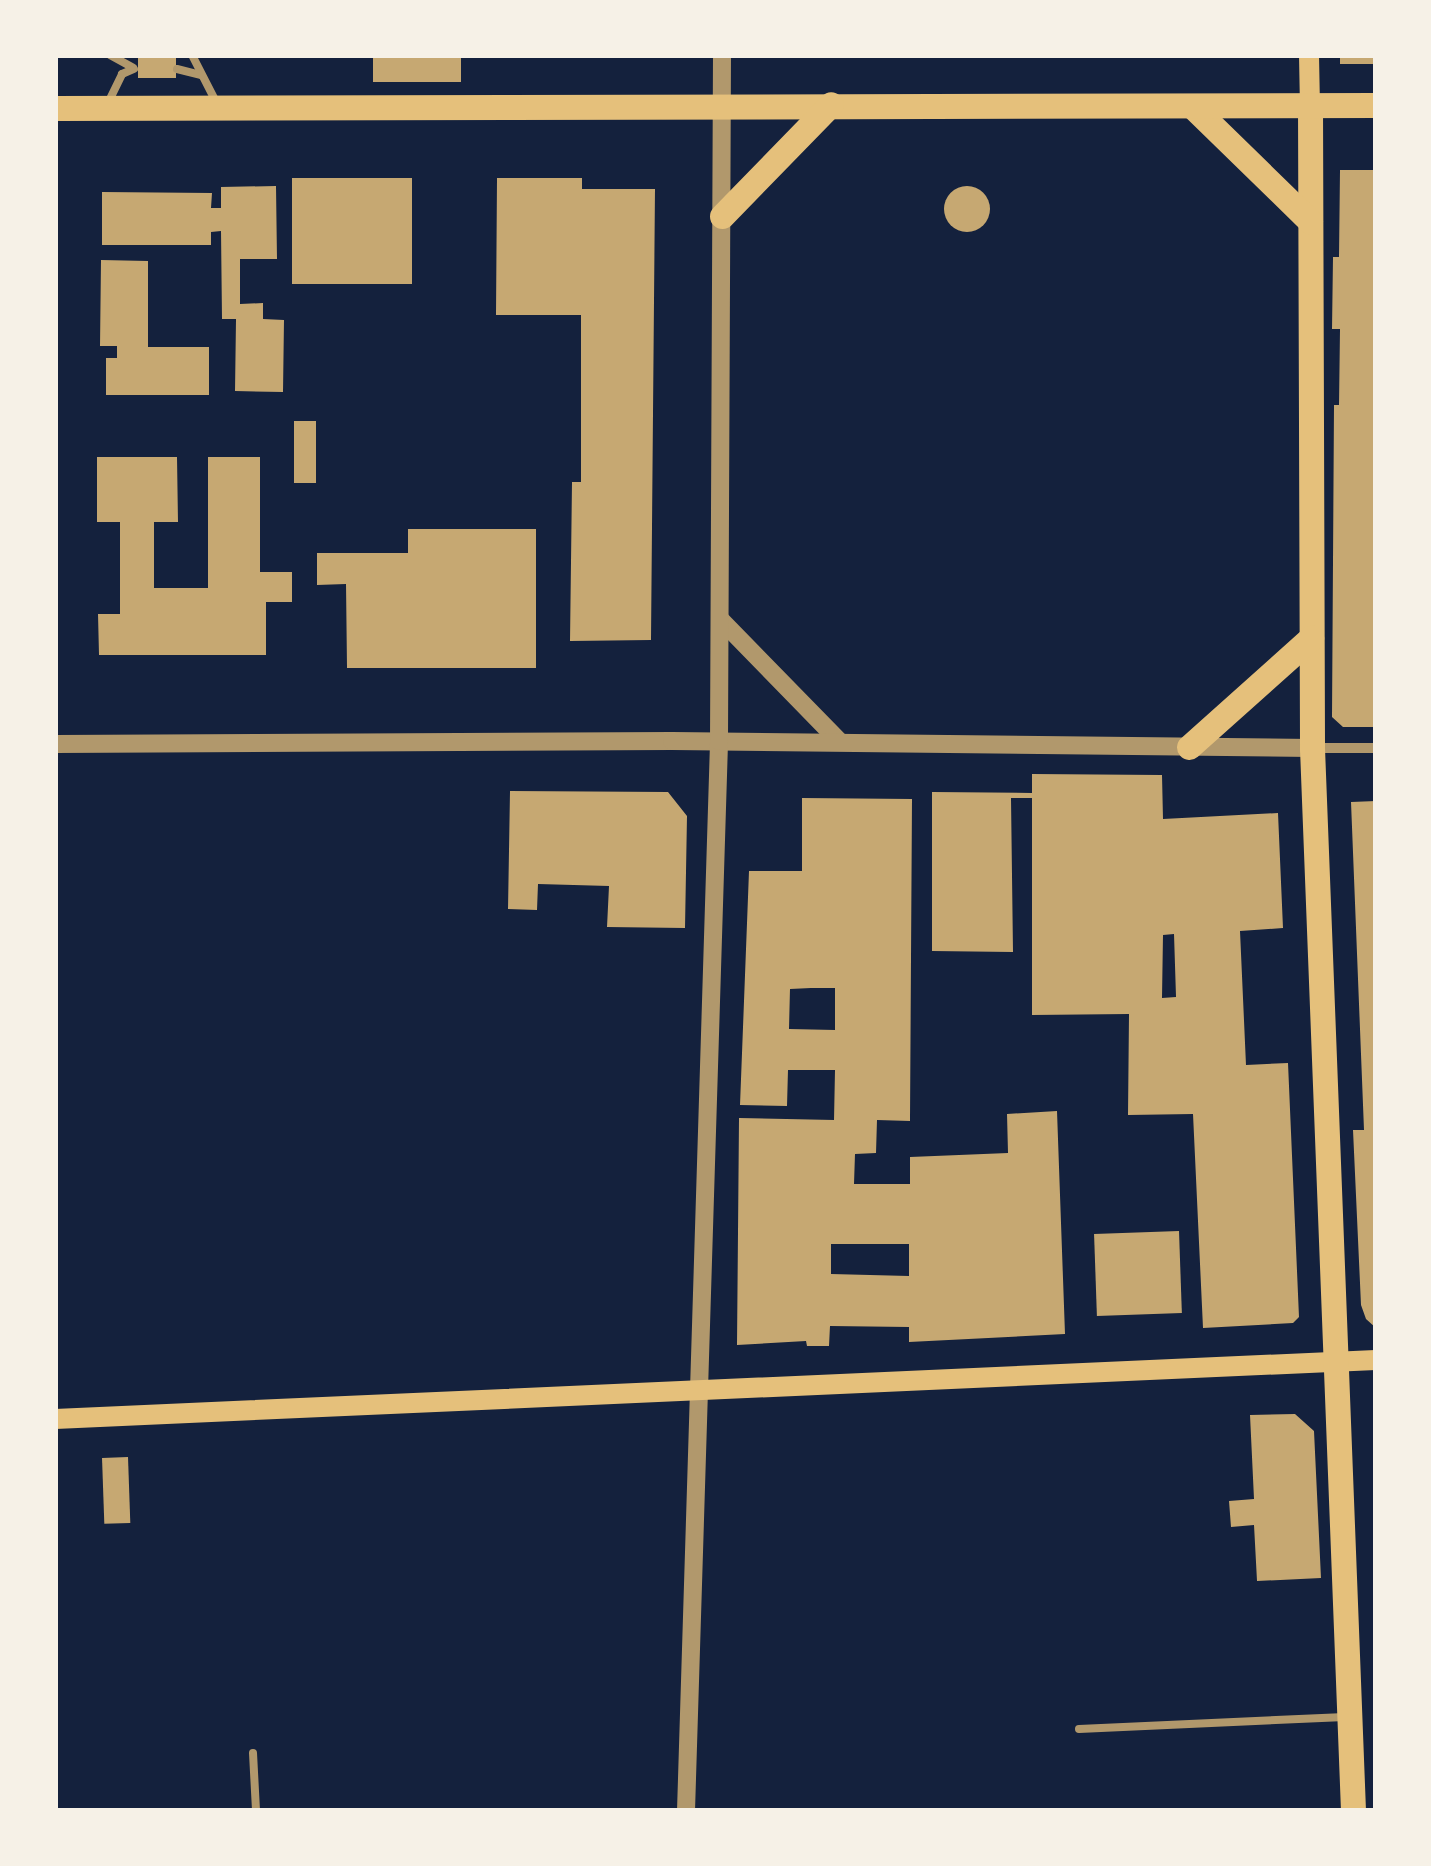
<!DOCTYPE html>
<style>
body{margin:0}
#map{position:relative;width:1431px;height:1866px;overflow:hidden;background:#14213d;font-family:Cabin,sans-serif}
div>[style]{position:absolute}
.building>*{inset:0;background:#c6a872;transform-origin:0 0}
.round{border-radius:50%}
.service>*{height:8px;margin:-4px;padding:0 4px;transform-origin:4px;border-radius:4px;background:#b1986c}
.minor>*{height:10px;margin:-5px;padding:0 5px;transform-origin:5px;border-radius:5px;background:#b1986c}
.tertiary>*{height:18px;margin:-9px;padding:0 9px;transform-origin:9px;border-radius:9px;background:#b1986c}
.secondary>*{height:20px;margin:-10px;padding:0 10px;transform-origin:10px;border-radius:10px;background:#e5c07b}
.primary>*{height:25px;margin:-12.5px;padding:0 12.5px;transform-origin:12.5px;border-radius:12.5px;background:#e5c07b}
span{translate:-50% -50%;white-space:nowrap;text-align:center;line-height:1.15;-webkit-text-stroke:8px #f6f1e7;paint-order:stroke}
.frame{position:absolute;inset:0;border:58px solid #f6f1e7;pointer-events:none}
</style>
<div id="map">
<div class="building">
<div style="left:138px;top:55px;width:38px;height:23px"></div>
<div style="left:373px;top:55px;width:88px;height:27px"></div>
<div style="left:1340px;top:55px;width:36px;height:9px"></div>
<div style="clip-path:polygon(1340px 170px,1376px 170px,1376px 727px,1343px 727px,1332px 717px,1334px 405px,1339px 405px,1340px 329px,1332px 329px,1333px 257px,1339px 257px)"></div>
<div style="left:292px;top:178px;width:120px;height:106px"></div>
<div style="clip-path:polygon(497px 178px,582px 178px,582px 189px,655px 189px,651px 640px,570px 641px,572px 482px,581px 482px,581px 315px,496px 315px)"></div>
<div class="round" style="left:944px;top:186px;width:46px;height:46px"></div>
<div style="clip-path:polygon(276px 186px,277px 259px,240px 259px,240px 304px,263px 303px,263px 319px,284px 320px,283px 392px,235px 391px,236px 319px,222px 319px,221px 231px,211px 232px,211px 245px,102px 245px,102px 192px,212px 193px,211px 208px,221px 208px,221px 187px)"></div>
<div style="clip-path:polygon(101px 260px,148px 261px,148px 347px,209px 347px,209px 395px,106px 395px,106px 358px,117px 358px,117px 346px,100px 346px)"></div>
<div style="left:294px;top:421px;width:22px;height:62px"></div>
<div style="clip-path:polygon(97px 457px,177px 457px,178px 522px,154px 522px,154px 588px,208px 588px,208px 457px,260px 457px,260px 572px,292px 572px,292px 602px,266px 602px,266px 655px,99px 655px,98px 614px,120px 614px,120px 522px,97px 522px)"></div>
<div style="clip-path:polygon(408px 529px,536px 529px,536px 668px,347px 668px,346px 584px,317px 585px,317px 553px,408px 553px)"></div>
<div style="clip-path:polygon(evenodd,1032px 774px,1162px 775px,1163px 819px,1278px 813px,1283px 928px,1240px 931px,1246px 1065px,1288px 1063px,1299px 1317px,1293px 1323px,1203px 1328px,1193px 1114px,1128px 1115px,1129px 1014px,1032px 1015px,1032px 798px,1011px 798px,1013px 952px,932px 951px,932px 792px,1032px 793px,1032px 774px,1174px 934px,1176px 997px,1162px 998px,1163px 935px,1174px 934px)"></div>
<div style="clip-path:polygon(510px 791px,668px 792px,687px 816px,685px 928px,607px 927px,609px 886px,538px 884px,537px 910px,508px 909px)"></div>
<div style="clip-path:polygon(evenodd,802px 798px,912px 799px,910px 1121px,877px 1120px,876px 1153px,855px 1154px,854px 1184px,910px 1184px,910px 1157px,1008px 1153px,1007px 1114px,1057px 1111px,1065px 1334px,909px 1342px,909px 1327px,830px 1326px,829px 1346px,807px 1346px,806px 1341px,737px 1345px,739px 1118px,834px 1120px,835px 1070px,788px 1070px,787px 1106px,740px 1105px,749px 871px,802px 871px,802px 798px,811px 988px,835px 988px,835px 1030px,789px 1029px,790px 989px,811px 988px,802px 798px,831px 1244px,909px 1244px,909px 1276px,831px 1274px,831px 1244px)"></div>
<div style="clip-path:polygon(1376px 801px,1376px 1328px,1366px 1319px,1361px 1305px,1353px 1130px,1364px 1130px,1351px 802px)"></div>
<div style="left:1179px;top:1231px;width:82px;height:85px;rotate:88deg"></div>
<div style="clip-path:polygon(1295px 1414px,1314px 1431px,1321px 1578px,1257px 1581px,1254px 1525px,1231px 1527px,1229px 1501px,1254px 1499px,1250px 1415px)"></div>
<div style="left:128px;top:1457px;width:66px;height:26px;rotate:88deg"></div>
</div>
<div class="service">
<div style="left:110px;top:55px;width:26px;rotate:29deg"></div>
<div style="left:192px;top:55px;width:51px;rotate:62.9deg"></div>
<div style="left:177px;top:69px;width:25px;rotate:14deg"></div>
<div style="left:108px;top:103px;width:32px;rotate:-64deg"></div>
<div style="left:122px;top:74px;width:13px;rotate:-23deg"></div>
<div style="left:1079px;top:1729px;width:266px;rotate:-2.6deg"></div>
<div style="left:253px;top:1753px;width:58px;rotate:87deg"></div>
</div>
<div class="minor">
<div style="left:1313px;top:748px;width:63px"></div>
</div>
<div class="tertiary">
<div style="left:720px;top:619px;width:172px;rotate:45.7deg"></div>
<div style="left:55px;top:744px;width:617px;rotate:-0.28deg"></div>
<div style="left:672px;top:741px;width:640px;rotate:0.63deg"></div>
<div style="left:686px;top:1811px;width:1071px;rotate:-88.23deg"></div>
<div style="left:719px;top:741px;width:686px;rotate:-89.75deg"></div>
</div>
<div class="secondary">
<div style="left:1309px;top:55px;width:50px;rotate:88.9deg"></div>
<div style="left:55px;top:1419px;width:1322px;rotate:-2.56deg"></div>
</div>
<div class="primary">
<div style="left:1310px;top:105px;width:643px;rotate:89.82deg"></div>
<div style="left:1312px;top:748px;width:1064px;rotate:87.79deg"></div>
<div style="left:1192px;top:106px;width:165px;rotate:44.3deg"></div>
<div style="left:55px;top:108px;width:1321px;rotate:-0.13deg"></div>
<div style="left:722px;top:216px;width:156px;rotate:-45.8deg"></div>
<div style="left:1189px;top:747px;width:164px;rotate:-41.8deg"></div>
</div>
<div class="frame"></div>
</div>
